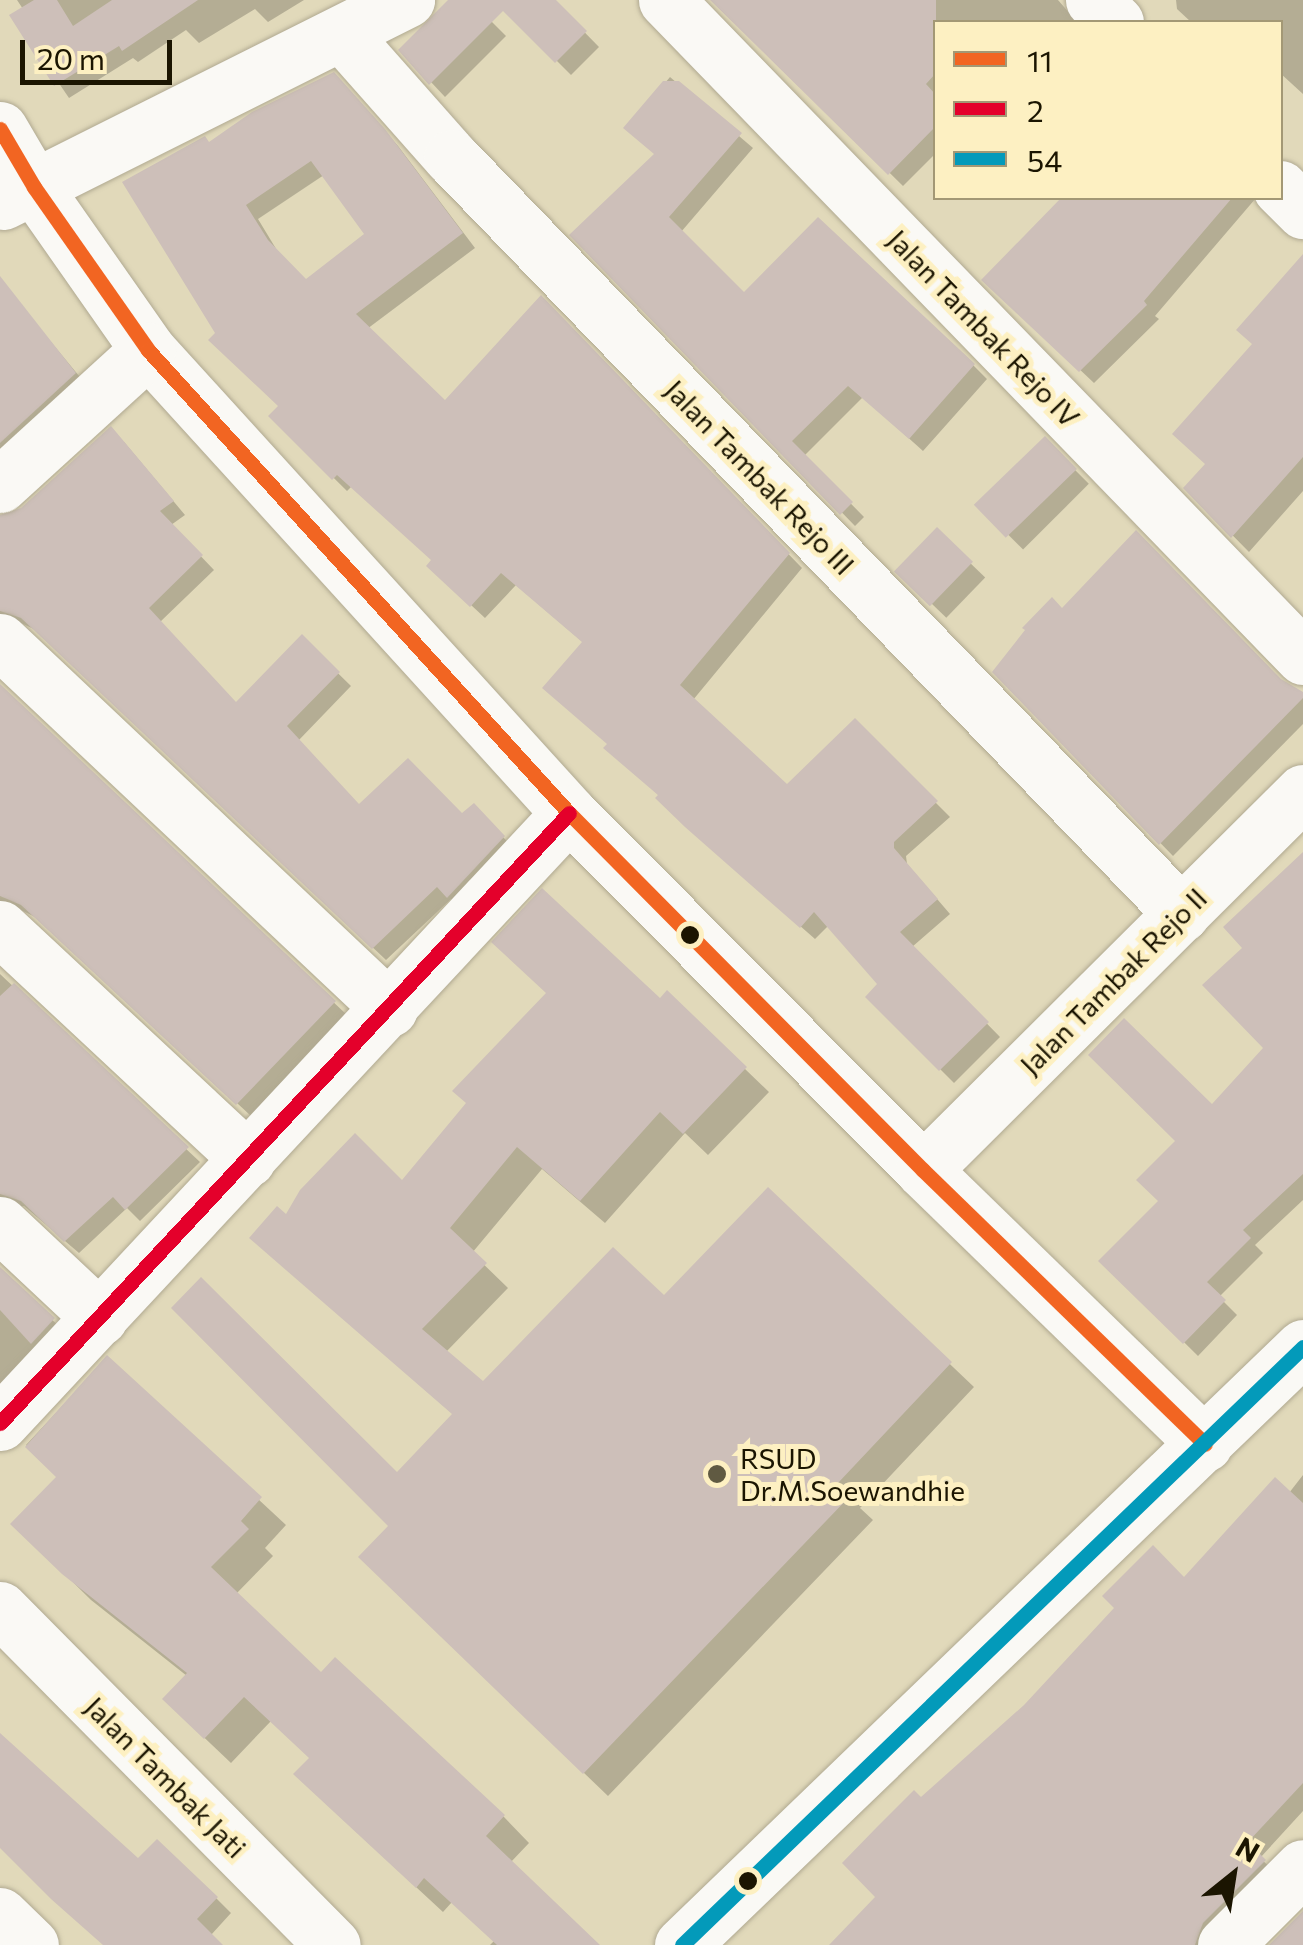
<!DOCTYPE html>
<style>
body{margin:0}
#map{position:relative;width:1303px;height:1945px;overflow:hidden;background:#e1d9ba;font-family:Commissioner,sans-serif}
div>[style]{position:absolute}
.shadow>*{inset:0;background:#0003;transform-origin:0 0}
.building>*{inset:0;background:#cdbfb9;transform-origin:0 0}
.roads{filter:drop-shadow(0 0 2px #b0a991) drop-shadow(0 0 2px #b0a991)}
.minor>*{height:55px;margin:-27.5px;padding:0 27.5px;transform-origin:27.5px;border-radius:27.5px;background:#faf9f5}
.tertiary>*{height:55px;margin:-27.5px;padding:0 27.5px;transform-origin:27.5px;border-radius:27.5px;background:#faf9f5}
.bus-1>*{height:15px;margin:-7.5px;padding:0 7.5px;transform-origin:7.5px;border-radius:7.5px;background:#f26522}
.bus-2>*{height:15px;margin:-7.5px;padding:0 7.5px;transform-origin:7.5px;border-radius:7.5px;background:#e4002b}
.bus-3>*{height:15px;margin:-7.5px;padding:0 7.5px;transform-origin:7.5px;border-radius:7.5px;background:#039aba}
.dots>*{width:28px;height:28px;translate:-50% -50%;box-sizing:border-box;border:5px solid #fdf0c2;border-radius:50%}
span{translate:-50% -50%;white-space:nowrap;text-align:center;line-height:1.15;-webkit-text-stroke:10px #fdf0c2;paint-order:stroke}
.street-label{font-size:28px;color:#1b1501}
.poi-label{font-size:28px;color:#1b1501}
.left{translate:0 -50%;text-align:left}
.legend{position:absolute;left:933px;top:20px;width:350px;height:180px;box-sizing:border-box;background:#fdf0c2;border:2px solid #a39875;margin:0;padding:12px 18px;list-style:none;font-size:30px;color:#1b1501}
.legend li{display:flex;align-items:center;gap:20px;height:50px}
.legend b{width:50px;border:2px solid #a39875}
.north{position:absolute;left:1183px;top:1825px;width:100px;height:100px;-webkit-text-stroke:8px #fdf0c2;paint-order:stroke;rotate:30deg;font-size:28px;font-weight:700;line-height:40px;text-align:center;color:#1b1501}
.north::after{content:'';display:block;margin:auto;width:35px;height:45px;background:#1b1501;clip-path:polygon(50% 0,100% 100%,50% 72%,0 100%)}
.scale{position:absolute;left:20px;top:40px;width:152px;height:45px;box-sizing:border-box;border:5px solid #1b1501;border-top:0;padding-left:12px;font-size:30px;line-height:35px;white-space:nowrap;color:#1b1501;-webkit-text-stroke:8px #fdf0c2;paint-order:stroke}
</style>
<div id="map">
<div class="shadow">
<div style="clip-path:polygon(17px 0,304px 0,268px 22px,255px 9px,199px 43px,186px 30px,138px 62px,133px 58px,69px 98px,13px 16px,23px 9px)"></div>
<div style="clip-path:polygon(451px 0,470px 0,506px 36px,445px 97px,401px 50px)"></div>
<div style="clip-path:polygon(508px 0,553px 0,599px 47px,571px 75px,502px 6px)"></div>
<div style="clip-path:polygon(714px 0,1058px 0,1077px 22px,936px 22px,936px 153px,903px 186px)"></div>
<div style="clip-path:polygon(1176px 0,1303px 0,1303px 94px,1280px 73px,1280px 22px,1191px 22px,1177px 9px)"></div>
<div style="clip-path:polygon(670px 77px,753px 148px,681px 232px,744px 295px,973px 365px,987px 379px,923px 451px,863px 397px,804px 456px,864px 517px,855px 526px,573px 235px,657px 156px,627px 128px)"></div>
<div style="clip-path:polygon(evenodd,347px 89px,398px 146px,475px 248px,367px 329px,445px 403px,541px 299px,802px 568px,693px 700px,787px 788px,855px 722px,950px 817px,906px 856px,907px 864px,950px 914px,912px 947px,1000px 1037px,954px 1083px,868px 997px,881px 985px,829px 925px,815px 939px,702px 840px,610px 745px,584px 643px,516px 585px,485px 618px,429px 566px,434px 561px,352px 486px,347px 491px,271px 416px,281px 406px,218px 333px,210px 144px,347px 89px,324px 175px,367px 235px,306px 282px,281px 257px,258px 219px,324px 175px)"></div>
<div style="clip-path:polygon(1065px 198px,1256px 198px,1155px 316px,1159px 319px,1094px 383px,985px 280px)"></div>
<div style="clip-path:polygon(1303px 258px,1303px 491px,1249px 552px,1186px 488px,1207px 464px,1255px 345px)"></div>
<div style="clip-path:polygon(3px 284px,89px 388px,0 459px,0 286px)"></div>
<div style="left:1045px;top:440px;width:62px;height:93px;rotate:45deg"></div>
<div style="clip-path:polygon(124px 442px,185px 515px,171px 525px,214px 570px,160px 622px,237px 705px,302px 638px,351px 686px,298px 741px,360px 807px,486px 819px,516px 851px,461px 909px,451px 899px,386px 960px,38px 631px,21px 623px,0 626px,0 520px,22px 510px)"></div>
<div style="left:937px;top:531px;width:67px;height:56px;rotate:44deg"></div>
<div style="clip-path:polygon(1062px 611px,1280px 681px,1303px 696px,1303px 724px,1173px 856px,995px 672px)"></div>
<div style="clip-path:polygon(0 687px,347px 1015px,251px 1116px,37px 918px,21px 910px,0 913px)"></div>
<div style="clip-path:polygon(1303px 857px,1303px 1200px,1255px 1245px,1263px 1253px,1219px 1297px,1237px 1315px,1198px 1356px,1102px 1261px,1161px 1201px,1212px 1107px,1267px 1048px,1245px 948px)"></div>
<div style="clip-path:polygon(0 974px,200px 1162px,140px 1221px,127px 1208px,79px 1253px,24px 1206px,0 1209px)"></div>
<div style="clip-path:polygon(667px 994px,769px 1092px,708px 1155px,685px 1133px,605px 1223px,542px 1169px,472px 1253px,508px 1288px,446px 1352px,484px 1385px,664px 1298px,768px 1191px,974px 1387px,860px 1508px,873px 1520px,608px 1796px,384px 1581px,397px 1475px,454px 1415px,252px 1238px,286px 1218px,402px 1184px)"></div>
<div style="clip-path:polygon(0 1270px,66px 1333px,0 1404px)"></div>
<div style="clip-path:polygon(107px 1358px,286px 1525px,265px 1548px,273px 1556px,236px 1594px,321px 1675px,335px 1661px,504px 1817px,529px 1843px,510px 1863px,596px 1945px,490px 1945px,494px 1941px,452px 1902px,443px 1912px,322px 1800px,311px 1758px,271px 1721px,231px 1763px,191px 1725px,187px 1676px,91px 1600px,14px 1524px,59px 1477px,26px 1445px)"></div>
<div style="clip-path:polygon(1303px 1475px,1303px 1811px,1260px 1858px,1278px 1875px,1213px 1945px,832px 1945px,879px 1897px,920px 1799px,1289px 1493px)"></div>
<div style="clip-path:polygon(0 1736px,138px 1862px,157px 1842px,217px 1899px,231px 1913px,211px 1935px,220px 1945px,135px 1945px,0 1845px)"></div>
</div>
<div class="building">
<div style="clip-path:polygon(34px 0,57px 0,73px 26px,112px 0,198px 0,122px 51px,119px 46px,54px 86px,9px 15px)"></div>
<div style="clip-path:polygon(448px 0,556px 0,587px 31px,555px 63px,503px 11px,429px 85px,398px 50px)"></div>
<div style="clip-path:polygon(710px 0,936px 0,936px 73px,926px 84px,936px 95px,936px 126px,888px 175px)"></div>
<div style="clip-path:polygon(evenodd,334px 72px,385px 129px,463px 233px,356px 314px,445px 400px,541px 295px,790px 553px,680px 685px,787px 784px,855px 718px,938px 801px,894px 842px,894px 848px,938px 899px,900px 932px,989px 1022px,939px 1071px,865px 997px,877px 984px,814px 912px,800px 928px,685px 827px,655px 798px,658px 795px,603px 748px,607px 744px,542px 688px,582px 642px,501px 573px,470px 607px,426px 566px,431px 560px,337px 475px,332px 480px,268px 416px,278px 406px,208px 340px,215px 333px,122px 182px,205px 136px,209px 142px,252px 112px,334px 72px,311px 161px,364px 234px,306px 279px,268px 240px,246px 205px,311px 161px)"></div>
<div style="clip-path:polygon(663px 81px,679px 81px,742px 133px,669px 217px,744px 292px,818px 217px,975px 364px,909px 439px,848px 386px,792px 441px,853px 502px,840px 515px,569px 235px,654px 154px,623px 128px)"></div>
<div style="clip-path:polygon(1061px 198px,1232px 198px,1144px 301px,1147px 305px,1079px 372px,981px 280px)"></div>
<div style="clip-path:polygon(1303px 254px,1303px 457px,1231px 538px,1183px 488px,1205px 464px,1172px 434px,1252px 344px,1236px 330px)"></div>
<div style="clip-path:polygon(0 276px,76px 373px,0 443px)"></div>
<div style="clip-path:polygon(111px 426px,174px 501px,160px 511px,203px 555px,149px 608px,236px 702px,302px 634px,340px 672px,287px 726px,359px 804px,408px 758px,462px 813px,474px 803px,505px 836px,447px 898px,437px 887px,372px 949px,21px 618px,0 611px,0 515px,21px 508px)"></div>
<div style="left:1045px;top:436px;width:46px;height:99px;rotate:46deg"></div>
<div style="left:937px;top:527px;width:50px;height:62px;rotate:44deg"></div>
<div style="clip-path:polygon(1136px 530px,1281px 679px,1303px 692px,1303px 698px,1159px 845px,992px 672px,1025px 630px,1022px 628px,1052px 597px,1062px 608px)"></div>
<div style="clip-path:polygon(0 684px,336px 1001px,236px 1105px,21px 905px,0 896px)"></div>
<div style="clip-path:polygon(1303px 852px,1303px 1174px,1243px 1230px,1251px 1238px,1207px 1282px,1226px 1300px,1183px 1344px,1098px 1261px,1158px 1201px,1136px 1180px,1175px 1141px,1088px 1055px,1124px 1018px,1212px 1104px,1263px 1048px,1202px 985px,1242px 948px,1223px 927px)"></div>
<div style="clip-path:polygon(542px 888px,660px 998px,667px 990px,747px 1067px,683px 1134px,660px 1112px,580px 1201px,517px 1147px,450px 1228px,487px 1263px,422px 1329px,483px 1381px,613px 1247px,664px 1295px,768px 1187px,952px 1362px,838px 1483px,851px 1495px,583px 1774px,358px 1557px,388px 1526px,171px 1308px,201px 1277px,397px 1472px,452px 1414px,249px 1238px,277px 1206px,286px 1214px,300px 1190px,355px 1133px,402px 1180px,466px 1103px,452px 1091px,546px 993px,491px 942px)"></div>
<div style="clip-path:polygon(14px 983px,189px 1147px,125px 1210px,113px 1197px,64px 1242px,21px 1201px,0 1194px,0 996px)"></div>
<div style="clip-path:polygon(0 1267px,55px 1318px,31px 1344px,0 1310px)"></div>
<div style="clip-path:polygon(107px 1355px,262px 1497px,241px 1521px,249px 1529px,211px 1567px,321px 1672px,335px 1657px,505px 1815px,486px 1836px,600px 1945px,497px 1945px,424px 1878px,416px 1888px,293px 1774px,309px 1758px,244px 1697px,204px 1739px,162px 1699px,187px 1673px,62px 1574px,10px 1524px,56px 1477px,25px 1447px)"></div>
<div style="clip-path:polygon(1275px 1477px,1303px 1503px,1303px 1783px,1248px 1842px,1266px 1860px,1203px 1923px,1195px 1945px,829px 1945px,875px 1897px,842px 1863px,877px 1827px,914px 1790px,921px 1797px,1024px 1705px,1114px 1608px,1102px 1596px,1153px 1545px,1184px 1577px)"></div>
<div style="clip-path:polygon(0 1733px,138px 1858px,157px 1839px,218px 1897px,197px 1919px,223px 1945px,103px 1945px,51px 1899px,0 1848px)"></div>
<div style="clip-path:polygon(1303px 1911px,1303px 1945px,1269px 1945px)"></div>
</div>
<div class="roads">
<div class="minor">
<div style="left:666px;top:0;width:915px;rotate:45.89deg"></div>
<div style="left:1093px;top:0;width:32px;rotate:44deg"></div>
<div style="left:343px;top:35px;width:163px;rotate:48.5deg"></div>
<div style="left:451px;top:157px;width:1052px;rotate:46deg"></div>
<div style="left:0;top:129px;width:67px;rotate:59.6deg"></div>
<div style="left:34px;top:187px;width:199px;rotate:55deg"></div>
<div style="left:148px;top:350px;width:626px;rotate:47.72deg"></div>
<div style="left:569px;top:813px;width:503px;rotate:45.24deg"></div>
<div style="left:923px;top:1170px;width:393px;rotate:44.2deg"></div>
<div style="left:1280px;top:188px;width:33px;rotate:45deg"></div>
<div style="left:3px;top:202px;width:452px;rotate:-26.6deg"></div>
<div style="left:0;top:485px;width:200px;rotate:-42.4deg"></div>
<div style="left:0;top:641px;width:536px;rotate:43.34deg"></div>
<div style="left:0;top:928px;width:339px;rotate:43deg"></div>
<div style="left:923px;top:1170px;width:536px;rotate:-44.85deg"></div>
<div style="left:0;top:1224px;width:137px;rotate:43.2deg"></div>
<div style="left:0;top:1423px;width:834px;rotate:-46.99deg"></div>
<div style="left:0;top:1609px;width:473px;rotate:45.3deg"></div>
<div style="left:0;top:1915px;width:43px;rotate:44.1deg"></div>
<div style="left:1225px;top:1945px;width:110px;rotate:-45deg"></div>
</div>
<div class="tertiary">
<div style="left:682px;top:1945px;width:862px;rotate:-43.92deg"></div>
</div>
</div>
<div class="bus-1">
<div style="left:0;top:129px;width:67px;rotate:59.6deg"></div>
<div style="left:34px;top:187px;width:199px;rotate:55deg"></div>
<div style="left:148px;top:350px;width:626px;rotate:47.72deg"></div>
<div style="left:569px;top:813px;width:503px;rotate:45.24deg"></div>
<div style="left:923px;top:1170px;width:393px;rotate:44.2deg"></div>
</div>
<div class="bus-2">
<div style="left:0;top:1423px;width:834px;rotate:-46.99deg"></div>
</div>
<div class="bus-3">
<div style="left:682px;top:1945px;width:862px;rotate:-43.92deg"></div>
</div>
<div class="dots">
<div style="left:690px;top:935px;background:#1b1501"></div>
<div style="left:717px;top:1474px;background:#605a42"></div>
<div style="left:748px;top:1881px;background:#1b1501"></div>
</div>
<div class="street-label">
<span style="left:984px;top:328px;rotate:46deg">Jalan Tambak Rejo IV</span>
<span style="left:760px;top:477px;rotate:46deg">Jalan Tambak Rejo III</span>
<span style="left:1113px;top:981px;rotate:-45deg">Jalan Tambak Rejo II</span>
<span style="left:166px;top:1777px;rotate:45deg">Jalan Tambak Jati</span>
</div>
<div class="poi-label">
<span class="left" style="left:740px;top:1474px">RSUD<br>Dr.M.Soewandhie</span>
</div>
<ul class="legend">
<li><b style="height:12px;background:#f26522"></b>11</li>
<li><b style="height:12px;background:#e4002b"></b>2</li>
<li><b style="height:12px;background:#039aba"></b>54</li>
</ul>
<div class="north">N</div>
<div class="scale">20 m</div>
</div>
